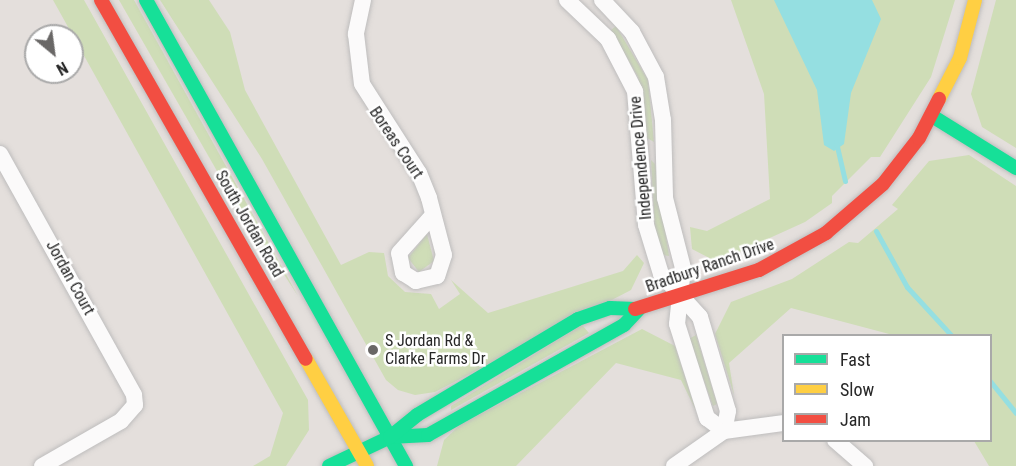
<!DOCTYPE html>
<style>
body{margin:0}
#map{position:relative;width:1016px;height:466px;overflow:hidden;background:#e4dfdc;font-family:"Roboto Condensed",sans-serif}
div>[style]{position:absolute}
.green>*{inset:0;background:#cfddb7}
.water>*{inset:0;background:#95dfe1}
.stream>*{height:5px;margin:-2.5px;padding:0 2.5px;transform-origin:2.5px;border-radius:2.5px;background:#95dfe1}
.roads{filter:drop-shadow(0 0 2px #bebdbd) drop-shadow(0 0 2px #bebdbd)}
.street>*{height:16px;margin:-8px;padding:0 8px;transform-origin:8px;border-radius:8px;background:#fbfafa}
.fast>*{height:14px;margin:-7px;padding:0 7px;transform-origin:7px;border-radius:7px;background:#16e098}
.slow>*{height:14px;margin:-7px;padding:0 7px;transform-origin:7px;border-radius:7px;background:#ffcf43}
.jam>*{height:14px;margin:-7px;padding:0 7px;transform-origin:7px;border-radius:7px;background:#f24e42}
.dots>*{width:16px;height:16px;translate:-50% -50%;box-sizing:border-box;border:3px solid #fff;border-radius:50%}
span{translate:-50% -50%;white-space:nowrap;text-align:center;line-height:1.15;-webkit-text-stroke:5px #fff;paint-order:stroke}
.street-label{font-size:16px;color:#272727}
.poi-label{font-size:16px;color:#272727}
.left{translate:0 -50%;text-align:left}
.legend{position:absolute;left:782px;top:334px;width:210px;height:108px;box-sizing:border-box;background:#fff;border:2px solid #a9a9a9;margin:0;padding:8px 10px;list-style:none;font-size:18px;color:#272727}
.legend li{display:flex;align-items:center;gap:12px;height:30px}
.legend b{width:30px;border:2px solid #a9a9a9}
.north{position:absolute;left:24px;top:24px;width:60px;height:60px;box-sizing:border-box;background:#fff;border:2px solid #a9a9a9;border-radius:50%;rotate:151deg;font-size:16px;font-weight:700;line-height:24px;text-align:center;color:#272727}
.north::after{content:'';display:block;margin:auto;width:21px;height:27px;background:#696766;clip-path:polygon(50% 0,100% 100%,50% 72%,0 100%)}
</style>
<div id="map">
<div class="green">
<div style="clip-path:polygon(53px 0,84px 0,308px 400px,309px 430px,286px 466px,253px 466px,270px 456px,283px 413px)"></div>
<div style="clip-path:polygon(119px 0,134px 0,298px 296px,221px 178px)"></div>
<div style="clip-path:polygon(160px 0,209px 0,230px 32px,245px 90px,341px 265px,369px 252px,384px 253px,388px 276px,405px 292px,431px 294px,439px 309px,460px 294px,451px 280px,488px 313px,623px 271px,637px 255px,644px 263px,631px 290px,435px 392px,415px 395px,398px 390px,386px 380px,262px 159px)"></div>
<div style="clip-path:polygon(731px 0,955px 0,931px 77px,880px 157px,871px 157px,832px 196px,832px 203px,805px 222px,717px 262px,692px 249px,690px 227px,707px 231px,770px 199px,764px 94px)"></div>
<div style="clip-path:polygon(996px 0,1016px 0,1016px 148px,982px 127px,971px 94px)"></div>
<div style="clip-path:polygon(616px 26px,648px 80px,654px 142px,647px 138px,638px 77px,611px 30px)"></div>
<div style="clip-path:polygon(969px 155px,1016px 186px,1016px 466px,989px 466px,974px 441px,990px 440px,990px 336px,893px 335px,791px 308px,729px 363px,734px 395px,715px 334px,731px 302px,792px 279px,849px 242px,858px 243px,898px 209px,892px 205px,929px 161px)"></div>
<div style="clip-path:polygon(651px 160px,655px 164px,669px 256px,663px 255px,655px 230px)"></div>
<div style="clip-path:polygon(427px 234px,434px 261px,419px 272px,408px 258px)"></div>
<div style="clip-path:polygon(582px 325px,589px 333px,451px 410px,451px 406px)"></div>
<div style="clip-path:polygon(642px 329px,675px 346px,696px 411px,681px 380px,616px 363px,516px 466px,437px 466px,444px 440px,460px 425px)"></div>
<div style="clip-path:polygon(696px 335px,717px 404px,713px 406px,689px 339px)"></div>
</div>
<div class="water">
<div style="clip-path:polygon(774px 0,872px 0,881px 19px,851px 93px,844px 144px,834px 151px,824px 145px,817px 90px)"></div>
</div>
<div class="stream">
<div style="left:836px;top:142px;width:40px;rotate:77deg"></div>
<div style="left:876px;top:231px;width:64px;rotate:61deg"></div>
<div style="left:907px;top:287px;width:67px;rotate:47.4deg"></div>
<div style="left:990px;top:381px;width:41px;rotate:50.9deg"></div>
</div>
<div class="roads">
<div class="street">
<div style="left:363px;top:0;width:35px;rotate:102deg"></div>
<div style="left:356px;top:34px;width:50px;rotate:83.2deg"></div>
<div style="left:362px;top:84px;width:106px;rotate:57.4deg"></div>
<div style="left:419px;top:173px;width:27px;rotate:68deg"></div>
<div style="left:429px;top:198px;width:59px;rotate:75.3deg"></div>
<div style="left:444px;top:255px;width:22px;rotate:108deg"></div>
<div style="left:437px;top:276px;width:22px;rotate:167deg"></div>
<div style="left:416px;top:281px;width:15px;rotate:-148deg"></div>
<div style="left:403px;top:273px;width:20px;rotate:-101deg"></div>
<div style="left:399px;top:253px;width:51px;rotate:-48.2deg"></div>
<div style="left:567px;top:0;width:57px;rotate:43.6deg"></div>
<div style="left:608px;top:39px;width:59px;rotate:62.6deg"></div>
<div style="left:635px;top:91px;width:134px;rotate:85.3deg"></div>
<div style="left:646px;top:225px;width:51px;rotate:73deg"></div>
<div style="left:661px;top:274px;width:58px;rotate:47.8deg"></div>
<div style="left:700px;top:317px;width:98px;rotate:73.4deg"></div>
<div style="left:728px;top:411px;width:20px;rotate:101deg"></div>
<div style="left:602px;top:0;width:44px;rotate:46.8deg"></div>
<div style="left:632px;top:32px;width:51px;rotate:61.9deg"></div>
<div style="left:656px;top:77px;width:44px;rotate:80.8deg"></div>
<div style="left:663px;top:120px;width:78px;rotate:88.5deg"></div>
<div style="left:665px;top:198px;width:72px;rotate:75.6deg"></div>
<div style="left:683px;top:268px;width:56px;rotate:96.1deg"></div>
<div style="left:677px;top:324px;width:99px;rotate:72.3deg"></div>
<div style="left:707px;top:418px;width:21px;rotate:37deg"></div>
<div style="left:0;top:154px;width:276px;rotate:60.9deg"></div>
<div style="left:134px;top:395px;width:10px;rotate:84deg"></div>
<div style="left:135px;top:405px;width:21px;rotate:131deg"></div>
<div style="left:121px;top:421px;width:91px;rotate:150.3deg"></div>
<div style="left:835px;top:440px;width:40px;rotate:41deg"></div>
<div style="left:674px;top:466px;width:61px;rotate:-35deg"></div>
<div style="left:724px;top:431px;width:61px;rotate:-7.6deg"></div>
</div>
<div class="fast">
<div style="left:146px;top:0;width:534px;rotate:60.84deg"></div>
<div style="left:932px;top:116px;width:99px;rotate:31.8deg"></div>
<div style="left:390px;top:437px;width:38px;rotate:-3deg"></div>
<div style="left:428px;top:435px;width:225px;rotate:-29.3deg"></div>
<div style="left:624px;top:325px;width:22px;rotate:-47deg"></div>
<div style="left:329px;top:466px;width:68px;rotate:-25.4deg"></div>
<div style="left:390px;top:437px;width:35px;rotate:-39deg"></div>
<div style="left:417px;top:415px;width:187px;rotate:-30.8deg"></div>
<div style="left:578px;top:319px;width:34px;rotate:-19deg"></div>
<div style="left:610px;top:308px;width:25px;rotate:2deg"></div>
</div>
<div class="slow">
<div style="left:939px;top:99px;width:46px;rotate:-62.9deg"></div>
<div style="left:960px;top:58px;width:60px;rotate:-75.5deg"></div>
<div style="left:306px;top:359px;width:123px;rotate:60.3deg"></div>
</div>
<div class="jam">
<div style="left:101px;top:0;width:413px;rotate:60.3deg"></div>
<div style="left:635px;top:309px;width:130px;rotate:-17.5deg"></div>
<div style="left:759px;top:270px;width:77px;rotate:-28.9deg"></div>
<div style="left:826px;top:233px;width:75px;rotate:-40.7deg"></div>
<div style="left:883px;top:184px;width:58px;rotate:-52deg"></div>
<div style="left:919px;top:138px;width:44px;rotate:-62.9deg"></div>
</div>
</div>
<div class="dots">
<div style="left:373px;top:350px;background:#696766"></div>
</div>
<div class="street-label">
<span style="left:396px;top:143px;rotate:56deg">Boreas Court</span>
<span style="left:641px;top:158px;rotate:-95deg">Independence Drive</span>
<span style="left:249px;top:224px;rotate:60deg">South Jordan Road</span>
<span style="left:710px;top:266px;rotate:-19deg">Bradbury Ranch Drive</span>
<span style="left:70px;top:278px;rotate:61deg">Jordan Court</span>
</div>
<div class="poi-label">
<span class="left" style="left:385px;top:350px">S Jordan Rd &amp;<br>Clarke Farms Dr</span>
</div>
<ul class="legend">
<li><b style="height:8px;background:#16e098"></b>Fast</li>
<li><b style="height:8px;background:#ffcf43"></b>Slow</li>
<li><b style="height:8px;background:#f24e42"></b>Jam</li>
</ul>
<div class="north">N</div>
</div>
